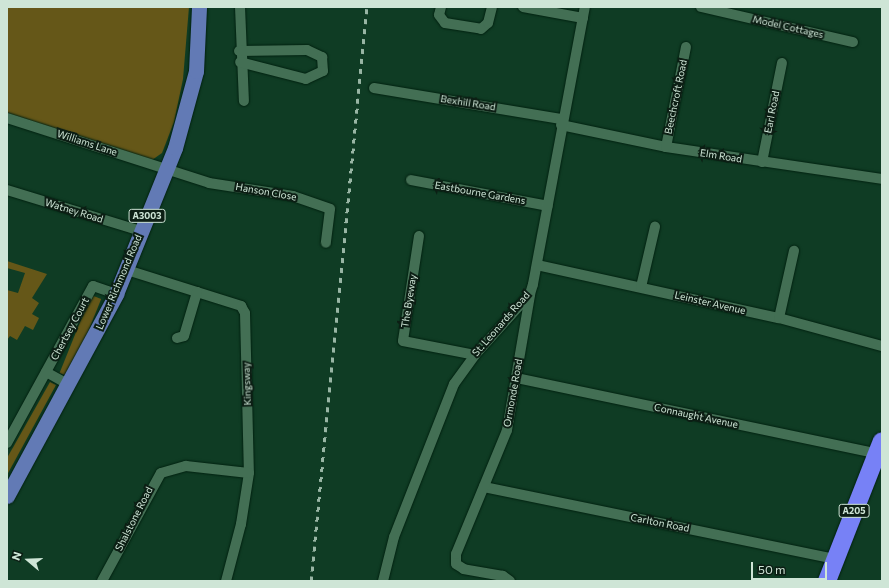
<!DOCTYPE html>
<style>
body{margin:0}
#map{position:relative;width:889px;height:588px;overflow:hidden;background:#0f3c24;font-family:Commissioner,sans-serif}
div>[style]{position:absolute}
.green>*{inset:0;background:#655718;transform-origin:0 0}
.roads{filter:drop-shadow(0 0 1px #002110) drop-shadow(0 0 1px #002110)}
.street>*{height:10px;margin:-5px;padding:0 5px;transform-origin:5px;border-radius:5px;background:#436f54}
.primary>*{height:15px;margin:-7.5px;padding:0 7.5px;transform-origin:7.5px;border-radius:7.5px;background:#627ab5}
.highway>*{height:18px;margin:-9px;padding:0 9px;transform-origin:9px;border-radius:9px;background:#7781f6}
.rail>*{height:3px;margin-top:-1.5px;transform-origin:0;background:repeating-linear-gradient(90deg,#98b5a4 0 5px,transparent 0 10px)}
span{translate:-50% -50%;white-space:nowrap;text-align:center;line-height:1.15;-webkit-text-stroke:4px #0c1e14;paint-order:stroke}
.shield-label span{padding:1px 3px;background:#0c1e14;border:1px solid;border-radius:3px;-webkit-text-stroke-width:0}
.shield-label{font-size:9px;color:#cee5d6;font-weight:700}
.street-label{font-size:10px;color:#cee5d6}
.frame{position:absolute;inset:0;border:8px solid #cee5d6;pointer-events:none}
.north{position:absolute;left:8px;top:540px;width:40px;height:40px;-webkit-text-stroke:3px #0c1e14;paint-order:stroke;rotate:289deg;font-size:11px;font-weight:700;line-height:16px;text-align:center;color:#cee5d6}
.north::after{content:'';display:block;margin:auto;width:14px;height:18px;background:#cee5d6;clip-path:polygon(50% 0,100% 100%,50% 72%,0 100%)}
.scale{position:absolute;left:751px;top:562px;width:76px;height:18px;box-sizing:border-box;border:2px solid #cee5d6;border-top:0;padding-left:5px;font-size:12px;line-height:14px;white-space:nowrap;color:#cee5d6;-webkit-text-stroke:3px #0c1e14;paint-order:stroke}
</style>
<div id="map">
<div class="green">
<div style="clip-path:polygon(7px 7px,189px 7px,183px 79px,174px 122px,162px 153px,152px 160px,7px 113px)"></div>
<div style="clip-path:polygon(7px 261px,47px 274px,32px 298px,39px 303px,32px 314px,39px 318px,33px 330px,25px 326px,17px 340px,10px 336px,7px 340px,7px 290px,18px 293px,25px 273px,7px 268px)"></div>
<div style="left:91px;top:295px;width:11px;height:84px;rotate:22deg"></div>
<div style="clip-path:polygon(50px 382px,56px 385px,7px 475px,7px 458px)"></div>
</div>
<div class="roads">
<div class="street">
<div style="left:240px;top:7px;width:94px;rotate:87.6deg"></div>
<div style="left:441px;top:7px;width:8px;rotate:104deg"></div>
<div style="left:439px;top:15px;width:10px;rotate:53deg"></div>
<div style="left:445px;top:23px;width:36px;rotate:9deg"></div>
<div style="left:481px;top:29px;width:9px;rotate:-41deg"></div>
<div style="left:488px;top:23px;width:16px;rotate:-76deg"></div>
<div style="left:523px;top:7px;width:61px;rotate:10.4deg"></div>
<div style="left:701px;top:7px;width:156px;rotate:13deg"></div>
<div style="left:239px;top:51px;width:68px;rotate:-0.8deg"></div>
<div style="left:307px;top:50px;width:17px;rotate:25deg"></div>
<div style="left:322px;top:57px;width:14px;rotate:86deg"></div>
<div style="left:323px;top:71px;width:19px;rotate:155deg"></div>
<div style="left:306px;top:79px;width:68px;rotate:-165.6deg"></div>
<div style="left:374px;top:88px;width:191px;rotate:9.4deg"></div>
<div style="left:7px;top:118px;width:212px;rotate:17.8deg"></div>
<div style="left:209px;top:183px;width:85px;rotate:8.8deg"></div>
<div style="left:293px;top:196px;width:39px;rotate:19deg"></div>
<div style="left:330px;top:209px;width:34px;rotate:97deg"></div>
<div style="left:561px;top:125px;width:107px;rotate:11.8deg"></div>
<div style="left:666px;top:147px;width:218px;rotate:8.4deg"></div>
<div style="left:666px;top:147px;width:102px;rotate:-78.7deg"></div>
<div style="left:762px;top:162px;width:101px;rotate:-78.6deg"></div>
<div style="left:411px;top:180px;width:139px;rotate:10.7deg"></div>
<div style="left:7px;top:190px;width:140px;rotate:17deg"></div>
<div style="left:419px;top:236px;width:106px;rotate:98.7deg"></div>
<div style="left:403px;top:341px;width:73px;rotate:11deg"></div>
<div style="left:537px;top:265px;width:248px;rotate:12.4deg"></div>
<div style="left:779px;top:318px;width:107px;rotate:15.2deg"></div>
<div style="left:127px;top:270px;width:120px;rotate:17.5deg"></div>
<div style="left:241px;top:306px;width:8px;rotate:60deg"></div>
<div style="left:245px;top:313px;width:160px;rotate:88.6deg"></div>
<div style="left:249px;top:473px;width:52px;rotate:98.9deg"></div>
<div style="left:241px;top:524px;width:59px;rotate:104.7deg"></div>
<div style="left:641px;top:287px;width:62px;rotate:-76.9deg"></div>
<div style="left:779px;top:318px;width:69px;rotate:-77.4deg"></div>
<div style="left:177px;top:338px;width:7px;rotate:-16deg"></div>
<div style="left:184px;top:336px;width:46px;rotate:-73.5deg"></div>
<div style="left:46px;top:372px;width:26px;rotate:29deg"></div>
<div style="left:516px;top:378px;width:368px;rotate:11.8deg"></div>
<div style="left:7px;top:443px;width:179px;rotate:-61.3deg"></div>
<div style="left:93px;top:286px;width:24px;rotate:19deg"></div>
<div style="left:484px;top:487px;width:359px;rotate:11.6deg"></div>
<div style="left:102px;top:581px;width:123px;rotate:-61.4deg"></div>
<div style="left:161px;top:473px;width:26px;rotate:-16deg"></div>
<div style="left:186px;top:466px;width:63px;rotate:6.3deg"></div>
<div style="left:383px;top:581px;width:45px;rotate:-76deg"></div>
<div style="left:394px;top:537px;width:164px;rotate:-68.6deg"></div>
<div style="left:454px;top:384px;width:36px;rotate:-54deg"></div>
<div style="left:475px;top:355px;width:82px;rotate:-48deg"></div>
<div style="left:530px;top:294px;width:10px;rotate:-73deg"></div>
<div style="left:533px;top:284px;width:282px;rotate:-79.4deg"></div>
<div style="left:510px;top:581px;width:9px;rotate:-144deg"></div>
<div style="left:503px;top:576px;width:40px;rotate:-170deg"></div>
<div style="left:464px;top:569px;width:9px;rotate:-148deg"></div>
<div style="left:456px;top:564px;width:10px;rotate:-90deg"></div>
<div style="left:456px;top:554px;width:134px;rotate:-67.6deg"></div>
<div style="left:507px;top:430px;width:137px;rotate:-80.3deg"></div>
</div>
<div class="primary">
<div style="left:7px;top:496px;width:230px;rotate:-61.6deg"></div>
<div style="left:116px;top:294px;width:157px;rotate:-68deg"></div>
<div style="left:175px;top:148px;width:80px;rotate:-74.7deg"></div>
<div style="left:196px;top:71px;width:64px;rotate:-87.3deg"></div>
</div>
<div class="highway">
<div style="left:827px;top:581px;width:150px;rotate:-68.6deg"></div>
</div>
</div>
<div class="rail">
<div style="left:311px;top:581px;width:577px;rotate:-84.43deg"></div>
</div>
<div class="shield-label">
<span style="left:147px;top:216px">A3003</span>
<span style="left:854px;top:511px">A205</span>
</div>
<div class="street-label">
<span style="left:788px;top:27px;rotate:13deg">Model Cottages</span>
<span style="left:676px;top:97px;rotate:-78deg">Beechcroft Road</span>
<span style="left:468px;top:103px;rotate:9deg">Bexhill Road</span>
<span style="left:772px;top:112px;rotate:-79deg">Earl Road</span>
<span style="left:87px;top:143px;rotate:18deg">Williams Lane</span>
<span style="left:721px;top:156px;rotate:9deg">Elm Road</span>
<span style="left:266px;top:192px;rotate:10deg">Hanson Close</span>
<span style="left:480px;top:193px;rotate:10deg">Eastbourne Gardens</span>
<span style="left:74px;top:211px;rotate:17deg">Watney Road</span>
<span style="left:119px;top:282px;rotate:-67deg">Lower Richmond Road</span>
<span style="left:409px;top:301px;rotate:-81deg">The Byeway</span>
<span style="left:710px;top:303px;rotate:13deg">Leinster Avenue</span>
<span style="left:501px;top:324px;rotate:-49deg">St. Leonards Road</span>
<span style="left:70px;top:329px;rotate:-62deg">Chertsey Court</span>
<span style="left:247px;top:384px;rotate:-92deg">Kingsway</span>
<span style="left:513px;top:393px;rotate:-80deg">Ormonde Road</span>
<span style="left:696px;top:416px;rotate:12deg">Connaught Avenue</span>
<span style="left:134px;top:519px;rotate:-63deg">Shalstone Road</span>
<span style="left:660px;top:523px;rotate:11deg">Carlton Road</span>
</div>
<div class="frame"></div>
<div class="north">N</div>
<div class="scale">50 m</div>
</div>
